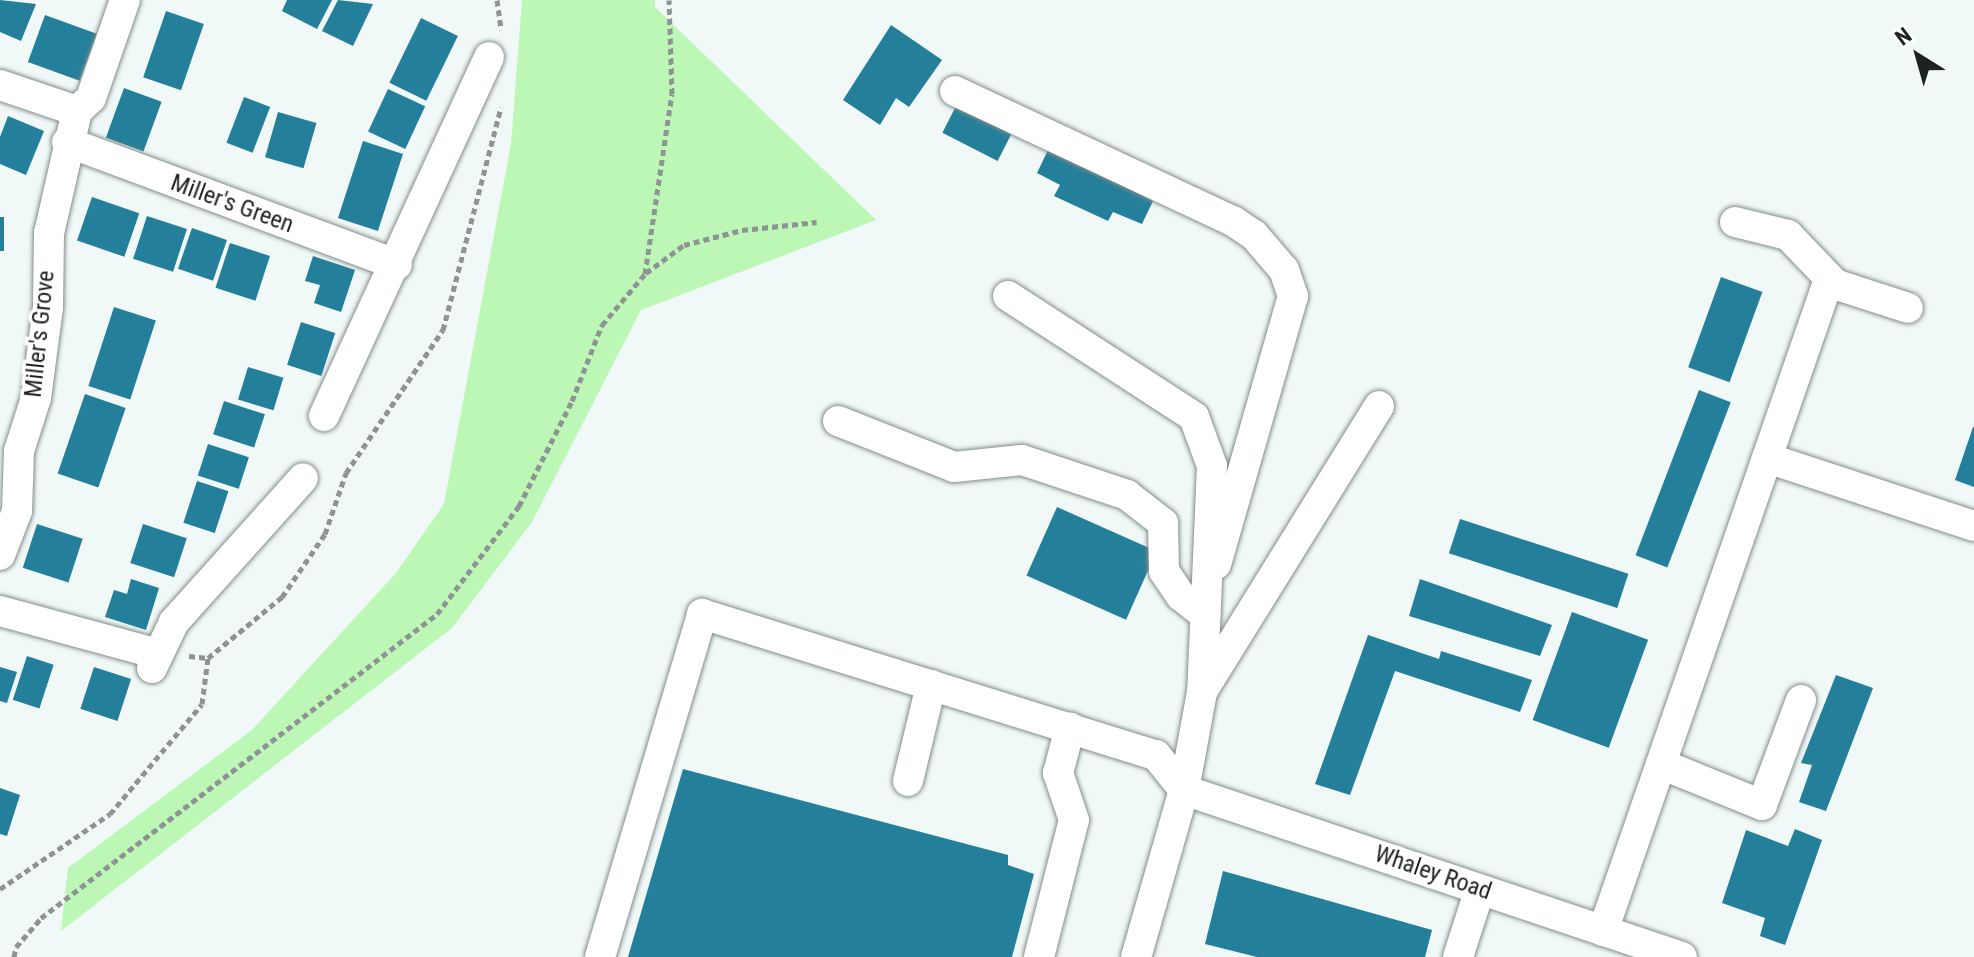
<!DOCTYPE html>
<style>
body{margin:0}
#map{position:relative;width:1974px;height:957px;overflow:hidden;background:#f0f8f8;font-family:"Roboto Condensed",sans-serif}
div>[style]{position:absolute}
.green>*{inset:0;background:#bcf7b6}
.building>*{inset:0;background:#247f9a;transform-origin:0 0}
.path>*{height:5px;margin-top:-2.5px;transform-origin:0;background:repeating-linear-gradient(90deg,#8e9393 0 6px,transparent 0 10px)}
.roads{filter:drop-shadow(0 0 2px #858c8c) drop-shadow(0 0 2px #858c8c)}
.minor>*{height:30px;margin:-15px;padding:0 15px;transform-origin:15px;border-radius:15px;background:#fff}
span{translate:-50% -50%;white-space:nowrap;text-align:center;line-height:1.15;-webkit-text-stroke:7px #fff;paint-order:stroke}
.street-label{font-size:24px;color:#1f2222}
.north{position:absolute;left:1878px;top:16px;width:80px;height:80px;-webkit-text-stroke:6px #fff;paint-order:stroke;rotate:323deg;font-size:22px;font-weight:700;line-height:32px;text-align:center;color:#1f2222}
.north::after{content:'';display:block;margin:auto;width:28px;height:36px;background:#1f2222;clip-path:polygon(50% 0,100% 100%,50% 72%,0 100%)}
</style>
<div id="map">
<div class="green">
<div style="clip-path:polygon(522px 0,655px 0,655px 7px,876px 220px,641px 310px,532px 522px,452px 628px,61px 931px,68px 868px,252px 730px,396px 573px,444px 504px,511px 144px)"></div>
</div>
<div class="building">
<div style="clip-path:polygon(0 0,36px 4px,21px 41px,0 32px)"></div>
<div style="clip-path:polygon(287px 0,332px 0,317px 29px,282px 11px)"></div>
<div style="clip-path:polygon(338px 0,373px 4px,353px 46px,322px 31px)"></div>
<div style="left:166px;top:11px;width:40px;height:70px;rotate:19deg"></div>
<div style="left:45px;top:15px;width:55px;height:50px;rotate:20deg"></div>
<div style="left:421px;top:18px;width:41px;height:72px;rotate:26deg"></div>
<div style="clip-path:polygon(891px 25px,942px 60px,909px 107px,896px 98px,880px 125px,843px 100px)"></div>
<div style="left:124px;top:88px;width:40px;height:53px;rotate:20deg"></div>
<div style="left:388px;top:89px;width:41px;height:47px;rotate:25deg"></div>
<div style="left:244px;top:97px;width:28px;height:49px;rotate:21deg"></div>
<div style="left:956px;top:106px;width:62px;height:30px;rotate:27deg"></div>
<div style="left:278px;top:112px;width:40px;height:47px;rotate:16deg"></div>
<div style="clip-path:polygon(8px 116px,44px 131px,26px 175px,0 164px,0 137px)"></div>
<div style="left:363px;top:141px;width:42px;height:81px;rotate:18deg"></div>
<div style="clip-path:polygon(1049px 148px,1153px 201px,1142px 224px,1113px 212px,1108px 221px,1054px 196px,1060px 185px,1037px 173px)"></div>
<div style="left:92px;top:197px;width:50px;height:46px;rotate:19deg"></div>
<div style="left:147px;top:216px;width:42px;height:45px;rotate:18deg"></div>
<div style="left:0;top:217px;width:4px;height:34px"></div>
<div style="left:192px;top:228px;width:37px;height:43px;rotate:19deg"></div>
<div style="left:230px;top:243px;width:42px;height:47px;rotate:18deg"></div>
<div style="clip-path:polygon(313px 256px,355px 270px,341px 312px,314px 303px,320px 285px,305px 281px)"></div>
<div style="left:1721px;top:277px;width:44px;height:96px;rotate:20deg"></div>
<div style="left:114px;top:307px;width:44px;height:83px;rotate:18deg"></div>
<div style="left:301px;top:322px;width:36px;height:45px;rotate:18deg"></div>
<div style="left:248px;top:367px;width:37px;height:34px;rotate:17deg"></div>
<div style="left:1699px;top:390px;width:34px;height:177px;rotate:21deg"></div>
<div style="left:85px;top:394px;width:43px;height:84px;rotate:19deg"></div>
<div style="left:224px;top:401px;width:43px;height:35px;rotate:18deg"></div>
<div style="clip-path:polygon(1973px 427px,1974px 427px,1974px 487px,1955px 480px)"></div>
<div style="left:208px;top:444px;width:43px;height:33px;rotate:18deg"></div>
<div style="left:197px;top:481px;width:33px;height:44px;rotate:18deg"></div>
<div style="left:1057px;top:507px;width:109px;height:75px;rotate:24deg"></div>
<div style="left:1460px;top:519px;width:177px;height:36px;rotate:18deg"></div>
<div style="left:37px;top:524px;width:48px;height:46px;rotate:18deg"></div>
<div style="left:143px;top:524px;width:46px;height:41px;rotate:18deg"></div>
<div style="clip-path:polygon(131px 579px,159px 588px,146px 630px,105px 617px,114px 590px,127px 594px)"></div>
<div style="clip-path:polygon(1420px 579px,1552px 625px,1540px 656px,1409px 616px)"></div>
<div style="left:1572px;top:612px;width:81px;height:115px;rotate:20deg"></div>
<div style="clip-path:polygon(1368px 635px,1439px 659px,1441px 651px,1532px 680px,1520px 712px,1395px 671px,1350px 795px,1315px 784px)"></div>
<div style="left:27px;top:656px;width:28px;height:46px;rotate:18deg"></div>
<div style="clip-path:polygon(0 667px,17px 672px,7px 703px,0 701px)"></div>
<div style="left:94px;top:667px;width:39px;height:44px;rotate:18deg"></div>
<div style="clip-path:polygon(1836px 675px,1873px 688px,1826px 811px,1799px 802px,1812px 765px,1801px 763px)"></div>
<div style="clip-path:polygon(683px 769px,1008px 855px,1008px 865px,1034px 874px,1012px 957px,628px 957px)"></div>
<div style="clip-path:polygon(0 788px,20px 795px,7px 836px,0 834px)"></div>
<div style="clip-path:polygon(1795px 829px,1822px 840px,1785px 945px,1760px 936px,1765px 918px,1722px 903px,1746px 830px,1788px 846px)"></div>
<div style="clip-path:polygon(1223px 871px,1432px 930px,1425px 957px,1257px 957px,1205px 944px)"></div>
</div>
<div class="path">
<div style="left:497px;top:0;width:30px;rotate:82deg"></div>
<div style="left:646px;top:273px;width:47px;rotate:-36.4deg"></div>
<div style="left:684px;top:245px;width:60px;rotate:-14.5deg"></div>
<div style="left:742px;top:230px;width:75px;rotate:-6.1deg"></div>
<div style="left:189px;top:656px;width:19px;rotate:6deg"></div>
<div style="left:0;top:889px;width:133px;rotate:-34.3deg"></div>
<div style="left:110px;top:814px;width:143px;rotate:-50.1deg"></div>
<div style="left:202px;top:704px;width:46px;rotate:-82.6deg"></div>
<div style="left:208px;top:658px;width:96px;rotate:-39.5deg"></div>
<div style="left:282px;top:597px;width:76px;rotate:-55.7deg"></div>
<div style="left:325px;top:534px;width:65px;rotate:-71deg"></div>
<div style="left:346px;top:473px;width:173px;rotate:-55.9deg"></div>
<div style="left:443px;top:330px;width:230px;rotate:-75.4deg"></div>
<div style="left:14px;top:957px;width:10px;rotate:-79deg"></div>
<div style="left:16px;top:947px;width:38px;rotate:-49deg"></div>
<div style="left:41px;top:918px;width:499px;rotate:-37.5deg"></div>
<div style="left:437px;top:614px;width:136px;rotate:-52.8deg"></div>
<div style="left:519px;top:506px;width:118px;rotate:-63.2deg"></div>
<div style="left:572px;top:401px;width:82px;rotate:-68.5deg"></div>
<div style="left:602px;top:325px;width:67px;rotate:-49.9deg"></div>
<div style="left:645px;top:274px;width:182px;rotate:-81.5deg"></div>
<div style="left:672px;top:94px;width:94px;rotate:-91.8deg"></div>
</div>
<div class="roads">
<div class="minor">
<div style="left:0;top:85px;width:81px;rotate:18.7deg"></div>
<div style="left:77px;top:111px;width:125px;rotate:102.9deg"></div>
<div style="left:49px;top:233px;width:74px;rotate:90.8deg"></div>
<div style="left:48px;top:307px;width:92px;rotate:97.5deg"></div>
<div style="left:36px;top:398px;width:56px;rotate:107.8deg"></div>
<div style="left:19px;top:451px;width:60px;rotate:91.9deg"></div>
<div style="left:17px;top:511px;width:47px;rotate:111.1deg"></div>
<div style="left:955px;top:91px;width:307px;rotate:25.1deg"></div>
<div style="left:1233px;top:221px;width:25px;rotate:34deg"></div>
<div style="left:1254px;top:235px;width:46px;rotate:49.4deg"></div>
<div style="left:1284px;top:270px;width:28px;rotate:71deg"></div>
<div style="left:1293px;top:296px;width:279px;rotate:106deg"></div>
<div style="left:77px;top:111px;width:19px;rotate:-43deg"></div>
<div style="left:91px;top:98px;width:104px;rotate:-70.9deg"></div>
<div style="left:67px;top:142px;width:352px;rotate:20.4deg"></div>
<div style="left:1735px;top:222px;width:55px;rotate:13.8deg"></div>
<div style="left:1788px;top:235px;width:65px;rotate:46.2deg"></div>
<div style="left:1833px;top:282px;width:5px;rotate:180deg"></div>
<div style="left:1008px;top:296px;width:222px;rotate:33deg"></div>
<div style="left:1194px;top:417px;width:52px;rotate:69.8deg"></div>
<div style="left:1212px;top:466px;width:226px;rotate:92.5deg"></div>
<div style="left:1202px;top:692px;width:100px;rotate:100.4deg"></div>
<div style="left:1184px;top:790px;width:174px;rotate:106deg"></div>
<div style="left:324px;top:416px;width:395px;rotate:-65.3deg"></div>
<div style="left:838px;top:421px;width:125px;rotate:21.6deg"></div>
<div style="left:954px;top:467px;width:68px;rotate:-5.9deg"></div>
<div style="left:1022px;top:460px;width:111px;rotate:18.4deg"></div>
<div style="left:1127px;top:495px;width:46px;rotate:37.9deg"></div>
<div style="left:1163px;top:523px;width:48px;rotate:88.8deg"></div>
<div style="left:1164px;top:571px;width:30px;rotate:56deg"></div>
<div style="left:1181px;top:596px;width:31px;rotate:38deg"></div>
<div style="left:1767px;top:458px;width:218px;rotate:18.2deg"></div>
<div style="left:0;top:611px;width:161px;rotate:15.2deg"></div>
<div style="left:152px;top:668px;width:51px;rotate:-64.4deg"></div>
<div style="left:174px;top:622px;width:193px;rotate:-48.1deg"></div>
<div style="left:1203px;top:690px;width:334px;rotate:-58.2deg"></div>
<div style="left:1661px;top:764px;width:109px;rotate:22.1deg"></div>
<div style="left:1762px;top:805px;width:112px;rotate:-69.6deg"></div>
<div style="left:908px;top:781px;width:99px;rotate:-76.5deg"></div>
<div style="left:1603px;top:931px;width:687px;rotate:-70.88deg"></div>
<div style="left:1828px;top:282px;width:84px;rotate:18deg"></div>
<div style="left:600px;top:957px;width:358px;rotate:-73.4deg"></div>
<div style="left:702px;top:614px;width:475px;rotate:17.3deg"></div>
<div style="left:1156px;top:755px;width:45px;rotate:51.3deg"></div>
<div style="left:1184px;top:790px;width:525px;rotate:18.54deg"></div>
<div style="left:1039px;top:957px;width:141px;rotate:-75.7deg"></div>
<div style="left:1074px;top:820px;width:50px;rotate:-108.8deg"></div>
<div style="left:1058px;top:773px;width:47px;rotate:-75.1deg"></div>
<div style="left:1458px;top:957px;width:71px;rotate:-72.1deg"></div>
</div>
</div>
<div class="street-label">
<span style="left:232px;top:204px;rotate:20deg">Miller's Green</span>
<span style="left:40px;top:334px;rotate:-84deg">Miller's Grove</span>
<span style="left:1433px;top:873px;rotate:19deg">Whaley Road</span>
</div>
<div class="north">N</div>
</div>
